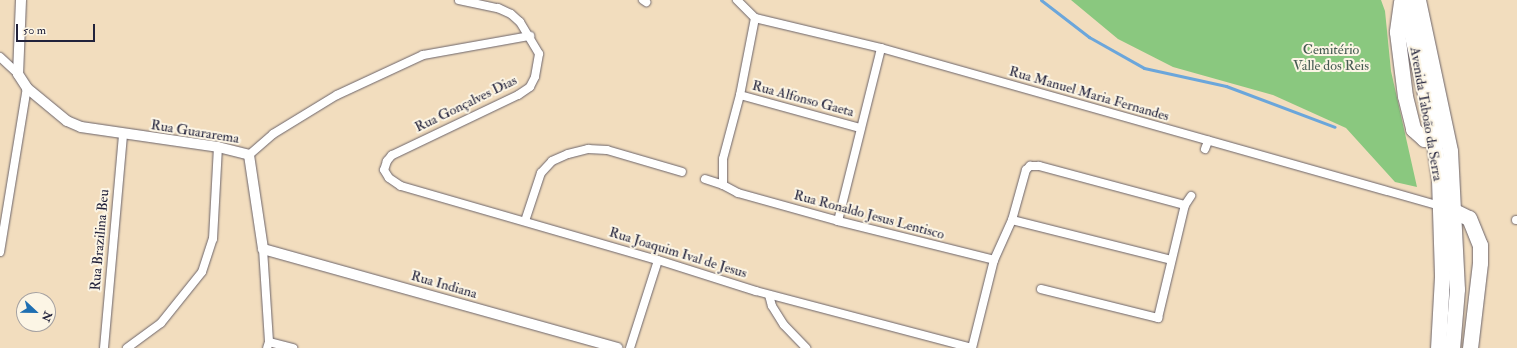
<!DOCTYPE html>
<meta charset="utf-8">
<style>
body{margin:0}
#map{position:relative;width:1517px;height:348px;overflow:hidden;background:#f2ddbe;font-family:"IM FELL Double Pica",serif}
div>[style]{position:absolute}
.green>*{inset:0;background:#8ac87f}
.stream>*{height:3px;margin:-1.5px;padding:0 1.5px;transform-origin:1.5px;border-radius:1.5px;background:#6ba6db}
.roads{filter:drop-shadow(0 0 1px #6b6369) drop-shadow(0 0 1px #6b6369)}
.minor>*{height:8px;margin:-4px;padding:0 4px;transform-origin:4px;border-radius:4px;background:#fff}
.tertiary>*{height:10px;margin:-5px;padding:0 5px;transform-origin:5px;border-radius:5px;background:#fff}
.motorway>*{height:15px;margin:-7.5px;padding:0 7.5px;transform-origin:7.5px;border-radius:7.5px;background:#fff}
span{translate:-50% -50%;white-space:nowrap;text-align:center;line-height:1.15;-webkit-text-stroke:4px #fcf5e5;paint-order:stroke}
.park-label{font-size:14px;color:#465c53}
.street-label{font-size:14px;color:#22223b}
.north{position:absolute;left:16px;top:292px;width:40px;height:40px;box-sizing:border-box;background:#fcf5e5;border:1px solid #a5a1a1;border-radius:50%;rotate:112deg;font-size:11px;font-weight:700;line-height:16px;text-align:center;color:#22223b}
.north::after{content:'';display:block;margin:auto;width:14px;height:18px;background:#1f6fb2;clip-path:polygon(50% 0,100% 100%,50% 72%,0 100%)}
.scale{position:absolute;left:16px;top:24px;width:79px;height:18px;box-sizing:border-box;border:2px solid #22223b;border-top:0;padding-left:5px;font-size:12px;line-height:14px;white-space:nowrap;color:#22223b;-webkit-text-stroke:3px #fcf5e5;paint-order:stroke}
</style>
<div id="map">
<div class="green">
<div style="clip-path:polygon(1071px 0,1381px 0,1385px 11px,1391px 71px,1417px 187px,1395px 182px,1346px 128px,1273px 95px,1173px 67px,1118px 39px)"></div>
</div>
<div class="stream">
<div style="left:1041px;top:0;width:61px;rotate:37.6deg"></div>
<div style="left:1089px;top:37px;width:63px;rotate:29.4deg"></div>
<div style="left:1144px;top:68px;width:84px;rotate:12.4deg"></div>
<div style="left:1226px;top:86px;width:116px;rotate:20.6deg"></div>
</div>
<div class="roads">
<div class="minor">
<div style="left:459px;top:0;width:40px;rotate:12deg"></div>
<div style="left:498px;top:8px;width:14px;rotate:25deg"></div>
<div style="left:511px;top:14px;width:12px;rotate:42deg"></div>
<div style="left:520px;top:22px;width:37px;rotate:59deg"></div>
<div style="left:539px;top:54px;width:23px;rotate:100deg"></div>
<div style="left:535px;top:77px;width:11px;rotate:117deg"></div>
<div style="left:530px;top:87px;width:14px;rotate:146deg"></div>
<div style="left:518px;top:95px;width:140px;rotate:154.5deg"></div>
<div style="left:392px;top:155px;width:8px;rotate:130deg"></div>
<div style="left:387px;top:161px;width:9px;rotate:108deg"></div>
<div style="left:384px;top:170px;width:9px;rotate:58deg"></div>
<div style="left:389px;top:178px;width:14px;rotate:34deg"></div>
<div style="left:401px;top:186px;width:267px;rotate:16.1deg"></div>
<div style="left:658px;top:260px;width:103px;rotate:17.6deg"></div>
<div style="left:756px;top:291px;width:222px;rotate:14.8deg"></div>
<div style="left:643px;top:0;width:4px;rotate:34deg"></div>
<div style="left:737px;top:0;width:25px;rotate:45deg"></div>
<div style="left:755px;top:18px;width:130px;rotate:13.4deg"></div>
<div style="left:881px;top:48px;width:581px;rotate:15.78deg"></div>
<div style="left:755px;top:18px;width:78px;rotate:101deg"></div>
<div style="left:740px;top:95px;width:66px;rotate:104.9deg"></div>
<div style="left:723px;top:159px;width:26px;rotate:90deg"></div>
<div style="left:723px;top:185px;width:17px;rotate:28deg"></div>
<div style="left:738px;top:193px;width:104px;rotate:15.6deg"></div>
<div style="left:838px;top:221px;width:161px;rotate:14deg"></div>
<div style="left:0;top:57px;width:25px;rotate:43deg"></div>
<div style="left:740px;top:95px;width:124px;rotate:15.4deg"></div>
<div style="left:1205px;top:149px;width:9px;rotate:-69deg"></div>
<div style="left:249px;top:155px;width:32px;rotate:-41deg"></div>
<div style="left:273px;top:134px;width:75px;rotate:-31.4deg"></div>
<div style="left:337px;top:95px;width:95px;rotate:-24.9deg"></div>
<div style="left:423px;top:55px;width:109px;rotate:-10.1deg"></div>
<div style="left:705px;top:179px;width:19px;rotate:18deg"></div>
<div style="left:1012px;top:220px;width:164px;rotate:14.1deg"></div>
<div style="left:1516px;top:220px;width:1px"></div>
<div style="left:525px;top:221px;width:51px;rotate:-71.6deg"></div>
<div style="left:541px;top:173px;width:16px;rotate:-47deg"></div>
<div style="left:552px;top:161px;width:17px;rotate:-24deg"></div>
<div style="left:568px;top:154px;width:21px;rotate:-14deg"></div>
<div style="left:588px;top:149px;width:19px;rotate:3deg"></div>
<div style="left:607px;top:150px;width:78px;rotate:16.3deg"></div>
<div style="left:838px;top:221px;width:178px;rotate:-76deg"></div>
<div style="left:263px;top:249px;width:93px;rotate:86.3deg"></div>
<div style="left:269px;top:342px;width:6px;rotate:108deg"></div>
<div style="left:0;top:252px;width:166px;rotate:-80.7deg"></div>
<div style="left:1041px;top:289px;width:121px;rotate:13.9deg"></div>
<div style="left:1158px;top:318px;width:116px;rotate:-76.6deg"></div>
<div style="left:1185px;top:205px;width:11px;rotate:-56deg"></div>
<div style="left:769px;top:295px;width:11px;rotate:75deg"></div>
<div style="left:772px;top:306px;width:22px;rotate:58deg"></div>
<div style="left:784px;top:325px;width:32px;rotate:46deg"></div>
<div style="left:269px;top:342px;width:25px;rotate:14deg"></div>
<div style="left:104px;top:348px;width:214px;rotate:-84.9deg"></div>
<div style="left:127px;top:348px;width:42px;rotate:-36.3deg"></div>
<div style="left:161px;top:323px;width:65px;rotate:-51.2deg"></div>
<div style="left:202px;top:272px;width:35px;rotate:-72deg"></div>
<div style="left:213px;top:239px;width:92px;rotate:-86.9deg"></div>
<div style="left:630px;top:348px;width:92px;rotate:-72.3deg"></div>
<div style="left:972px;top:348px;width:91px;rotate:-76deg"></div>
<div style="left:994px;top:260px;width:44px;rotate:-65.8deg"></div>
<div style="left:1012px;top:220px;width:52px;rotate:-74.4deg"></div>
<div style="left:1026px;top:170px;width:6px;rotate:-45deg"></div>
<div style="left:1030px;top:166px;width:9px"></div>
<div style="left:1039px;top:166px;width:151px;rotate:15deg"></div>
</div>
<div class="tertiary">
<div style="left:21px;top:0;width:74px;rotate:92.3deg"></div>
<div style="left:18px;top:74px;width:17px;rotate:57deg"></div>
<div style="left:27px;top:88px;width:52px;rotate:39.5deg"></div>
<div style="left:67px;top:121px;width:15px;rotate:23deg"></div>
<div style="left:81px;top:127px;width:138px;rotate:8.3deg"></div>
<div style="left:218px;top:147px;width:32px;rotate:14deg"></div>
<div style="left:249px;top:155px;width:95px;rotate:81.5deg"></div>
<div style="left:263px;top:249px;width:368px;rotate:15.6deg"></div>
</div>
<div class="motorway">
<div style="left:1404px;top:0;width:124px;rotate:77.4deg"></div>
<div style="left:1431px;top:121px;width:59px;rotate:82.1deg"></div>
<div style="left:1439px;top:179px;width:98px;rotate:88.2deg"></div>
<div style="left:1442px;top:277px;width:71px;rotate:93.2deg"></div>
<div style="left:1418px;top:0;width:154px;rotate:78deg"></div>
<div style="left:1450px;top:151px;width:138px;rotate:87.1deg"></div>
<div style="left:1457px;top:289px;width:59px;rotate:94.8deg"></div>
<div style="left:1401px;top:2px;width:30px;rotate:98deg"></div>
<div style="left:1397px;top:32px;width:64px;rotate:82.9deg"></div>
<div style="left:1405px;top:96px;width:34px;rotate:76deg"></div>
<div style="left:1413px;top:129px;width:15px;rotate:42deg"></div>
<div style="left:1424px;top:139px;width:17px;rotate:-3deg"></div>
<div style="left:1446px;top:207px;width:25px;rotate:26deg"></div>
<div style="left:1469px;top:218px;width:29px;rotate:68deg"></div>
<div style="left:1480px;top:245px;width:18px;rotate:90deg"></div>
<div style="left:1480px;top:263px;width:86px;rotate:96.7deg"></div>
</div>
</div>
<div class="park-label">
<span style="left:1331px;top:58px">Cemitério<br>Valle dos Reis</span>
</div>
<div class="street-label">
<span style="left:1089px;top:94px;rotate:16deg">Rua Manuel Maria Fernandes</span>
<span style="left:803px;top:99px;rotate:15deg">Rua Alfonso Gaeta</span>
<span style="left:466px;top:104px;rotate:-26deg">Rua Gonçalves Dias</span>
<span style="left:1426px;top:114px;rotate:80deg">Avenida Taboão da Serra</span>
<span style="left:195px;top:132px;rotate:9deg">Rua Guararema</span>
<span style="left:869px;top:215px;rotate:15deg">Rua Ronaldo Jesus Lentisco</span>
<span style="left:100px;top:240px;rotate:-85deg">Rua Brazilina Beu</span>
<span style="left:678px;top:253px;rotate:17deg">Rua Joaquim Ival de Jesus</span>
<span style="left:444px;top:285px;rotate:16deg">Rua Indiana</span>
</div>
<div class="north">N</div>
<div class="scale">50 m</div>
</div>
